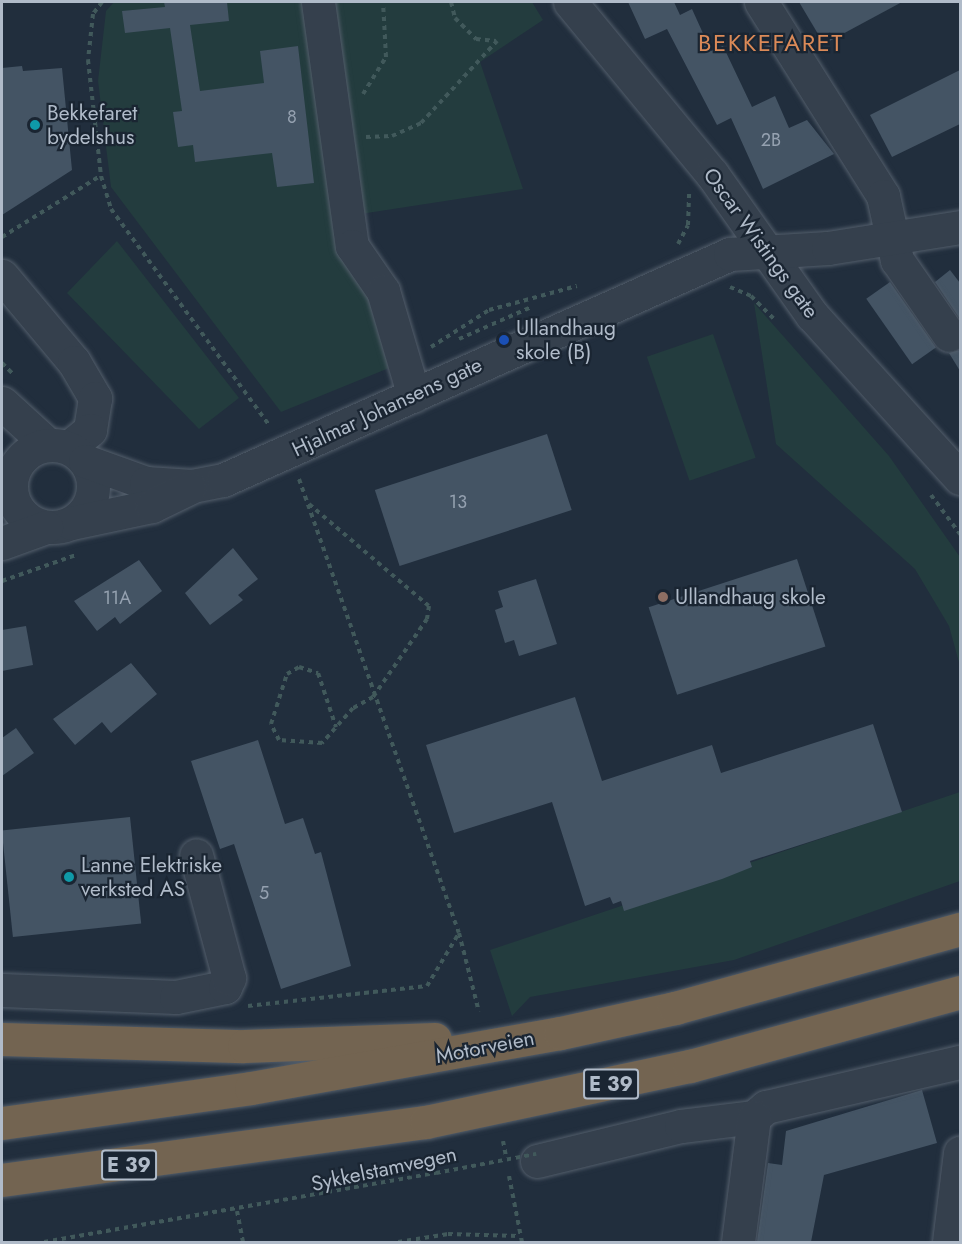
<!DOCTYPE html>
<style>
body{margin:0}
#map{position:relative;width:962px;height:1244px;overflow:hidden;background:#212e3d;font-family:Jost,sans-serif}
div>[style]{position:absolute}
.green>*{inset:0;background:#233c3e;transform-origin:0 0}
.building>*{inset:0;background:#445464;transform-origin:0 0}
.path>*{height:4px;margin-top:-2px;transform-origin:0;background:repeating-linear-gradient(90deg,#41595b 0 4.5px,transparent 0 9px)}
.roads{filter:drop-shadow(0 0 2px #535e6b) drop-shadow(0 0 2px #535e6b)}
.minor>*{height:33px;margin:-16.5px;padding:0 16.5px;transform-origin:16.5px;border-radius:16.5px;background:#35404d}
.minor>.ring{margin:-16.5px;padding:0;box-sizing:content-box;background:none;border:33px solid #35404d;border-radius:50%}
.highway>*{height:33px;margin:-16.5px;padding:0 16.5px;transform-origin:16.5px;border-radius:16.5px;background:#736451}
.path-bridge>*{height:4px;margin-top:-2px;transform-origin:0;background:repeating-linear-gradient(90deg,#41595b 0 4.5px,transparent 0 9px)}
.dots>*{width:16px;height:16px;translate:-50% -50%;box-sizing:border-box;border:3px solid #1a2532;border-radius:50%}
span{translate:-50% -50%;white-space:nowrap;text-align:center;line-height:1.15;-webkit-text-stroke:4.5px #1a2532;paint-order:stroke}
.number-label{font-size:18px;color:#95a1b0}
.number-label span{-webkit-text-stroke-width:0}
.shield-label span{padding:2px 4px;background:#1a2532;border:2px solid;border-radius:4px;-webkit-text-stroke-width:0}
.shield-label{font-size:20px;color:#b0bbc9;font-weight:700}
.poi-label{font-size:21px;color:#b0bbc9}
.left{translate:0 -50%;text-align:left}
.street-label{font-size:21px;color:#b0bbc9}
.quarter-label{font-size:24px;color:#db8a58;letter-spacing:1.5px}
.frame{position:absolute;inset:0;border:3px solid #b0bbc9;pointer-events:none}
</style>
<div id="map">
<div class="green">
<div style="clip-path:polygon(114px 2px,309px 2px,394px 366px,281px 412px,111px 187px,98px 81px,106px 11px)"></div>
<div style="clip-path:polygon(328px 2px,532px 2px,543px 20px,480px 62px,523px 189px,354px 215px)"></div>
<div style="clip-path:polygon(117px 241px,239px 398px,199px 429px,67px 293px)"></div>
<div style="clip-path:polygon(754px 303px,889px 456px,960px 557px,960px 666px,949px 626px,915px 569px,776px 444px)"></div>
<div style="left:713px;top:334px;width:131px;height:70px;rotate:71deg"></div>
<div style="clip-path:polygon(960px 792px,960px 881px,734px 960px,530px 997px,512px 1016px,490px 950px)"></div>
</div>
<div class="building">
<div style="clip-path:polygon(164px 2px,227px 2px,229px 21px,190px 25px,200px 91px,264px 83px,260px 51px,298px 46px,314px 183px,277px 187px,272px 153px,195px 162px,193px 145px,178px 147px,173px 112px,182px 111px,170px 28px,125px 33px,122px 11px,165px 7px)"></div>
<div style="clip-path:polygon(628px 2px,674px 2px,680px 15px,692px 9px,711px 51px,723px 46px,752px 107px,775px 96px,789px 128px,807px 120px,834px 154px,763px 189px,731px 118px,717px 125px,667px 29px,645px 39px)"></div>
<div style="clip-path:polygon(799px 2px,902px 2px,824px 44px)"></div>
<div style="clip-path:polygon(22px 66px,23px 71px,62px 68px,72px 170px,2px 215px,2px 68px)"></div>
<div style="clip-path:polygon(960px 70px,960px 124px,892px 157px,870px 115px)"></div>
<div style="clip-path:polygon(950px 270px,960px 283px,960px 319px,935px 282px)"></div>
<div style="left:890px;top:282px;width:80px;height:29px;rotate:55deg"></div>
<div style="clip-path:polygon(960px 350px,960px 371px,949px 353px)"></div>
<div style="left:547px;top:434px;width:80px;height:181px;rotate:72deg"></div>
<div style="clip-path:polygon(233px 548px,258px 579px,238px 595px,243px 600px,210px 625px,185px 593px)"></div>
<div style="left:797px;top:559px;width:92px;height:156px;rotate:72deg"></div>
<div style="clip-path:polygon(139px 560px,162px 591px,120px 624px,115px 617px,97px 631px,74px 601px)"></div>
<div style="clip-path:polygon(536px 579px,557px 644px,519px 656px,514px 640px,505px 643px,495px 610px,503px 607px,498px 591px)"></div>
<div style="clip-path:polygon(26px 626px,33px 665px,2px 671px,2px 630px)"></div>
<div style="clip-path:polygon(131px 663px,157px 694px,111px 733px,102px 722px,75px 745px,53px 719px)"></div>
<div style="clip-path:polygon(575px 697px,602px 781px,712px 745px,721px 773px,873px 724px,902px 812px,750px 861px,752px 867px,722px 879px,624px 911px,621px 901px,613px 904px,610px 897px,585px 906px,552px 802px,454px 833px,426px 745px)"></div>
<div style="clip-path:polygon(16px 728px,34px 753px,2px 776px,2px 738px)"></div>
<div style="clip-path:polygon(258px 740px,285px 824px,303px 818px,315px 854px,321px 852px,351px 966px,281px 989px,234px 844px,220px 849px,191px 761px)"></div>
<div style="left:130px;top:817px;width:107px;height:129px;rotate:84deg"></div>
<div style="clip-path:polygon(922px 1090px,937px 1143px,824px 1175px,811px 1242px,757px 1242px,768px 1163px,782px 1165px,786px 1131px)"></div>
</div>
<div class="path">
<div style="left:102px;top:2px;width:15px;rotate:127deg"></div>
<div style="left:93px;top:14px;width:46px;rotate:96.2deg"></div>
<div style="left:88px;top:60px;width:117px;rotate:83.6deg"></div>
<div style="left:101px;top:176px;width:34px;rotate:73deg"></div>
<div style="left:111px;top:209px;width:269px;rotate:53.8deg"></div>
<div style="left:451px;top:2px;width:16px;rotate:76deg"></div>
<div style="left:455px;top:18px;width:30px;rotate:45deg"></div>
<div style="left:476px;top:39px;width:20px;rotate:6deg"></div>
<div style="left:363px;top:94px;width:44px;rotate:-58.1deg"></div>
<div style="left:386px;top:57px;width:55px;rotate:-93.1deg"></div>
<div style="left:366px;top:137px;width:26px;rotate:-2deg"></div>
<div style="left:392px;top:136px;width:32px;rotate:-24deg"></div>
<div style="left:421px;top:123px;width:112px;rotate:-47.2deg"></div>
<div style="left:2px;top:237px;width:115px;rotate:-31.9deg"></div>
<div style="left:678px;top:244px;width:21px;rotate:-62deg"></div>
<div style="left:688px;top:225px;width:31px;rotate:-88deg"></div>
<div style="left:730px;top:287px;width:23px;rotate:23deg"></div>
<div style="left:751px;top:296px;width:35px;rotate:45deg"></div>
<div style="left:459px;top:339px;width:77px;rotate:-23.9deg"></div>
<div style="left:431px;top:347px;width:69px;rotate:-32.5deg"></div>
<div style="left:489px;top:310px;width:91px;rotate:-15.3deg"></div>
<div style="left:2px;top:363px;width:14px;rotate:45deg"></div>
<div style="left:299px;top:479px;width:481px;rotate:70.6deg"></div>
<div style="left:459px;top:933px;width:81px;rotate:75.8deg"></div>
<div style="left:931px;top:495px;width:49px;rotate:53.4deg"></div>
<div style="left:309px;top:504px;width:157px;rotate:40.4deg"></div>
<div style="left:429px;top:606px;width:13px;rotate:99deg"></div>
<div style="left:427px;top:619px;width:95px;rotate:124.7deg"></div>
<div style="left:373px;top:697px;width:23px;rotate:151deg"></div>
<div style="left:353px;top:708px;width:47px;rotate:131.5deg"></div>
<div style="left:322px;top:743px;width:43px;rotate:-176deg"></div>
<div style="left:279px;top:740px;width:18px;rotate:-117deg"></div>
<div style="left:271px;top:724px;width:52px;rotate:-72.3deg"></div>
<div style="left:287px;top:674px;width:14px;rotate:-30deg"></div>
<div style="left:299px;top:667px;width:20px;rotate:18deg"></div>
<div style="left:318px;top:673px;width:57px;rotate:71.6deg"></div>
<div style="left:2px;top:581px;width:78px;rotate:-19.4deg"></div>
<div style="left:248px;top:1006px;width:180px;rotate:-6.4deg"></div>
<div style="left:427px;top:986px;width:62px;rotate:-58.9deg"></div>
<div style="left:503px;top:1141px;width:15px;rotate:79deg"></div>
<div style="left:509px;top:1176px;width:67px;rotate:78.9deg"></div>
<div style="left:237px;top:1211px;width:32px;rotate:79deg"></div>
<div style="left:44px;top:1242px;width:398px;rotate:-10deg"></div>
<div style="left:398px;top:1242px;width:51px;rotate:-9.1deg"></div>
<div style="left:448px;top:1234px;width:72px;rotate:1.6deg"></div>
</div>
<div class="roads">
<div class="minor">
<div style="left:318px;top:2px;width:246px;rotate:82.1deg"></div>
<div style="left:352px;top:246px;width:55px;rotate:55.4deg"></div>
<div style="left:383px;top:291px;width:109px;rotate:73.6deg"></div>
<div style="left:570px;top:2px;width:223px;rotate:50.5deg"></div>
<div style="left:712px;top:174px;width:173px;rotate:54.7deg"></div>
<div style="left:812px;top:315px;width:220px;rotate:47.8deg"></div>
<div style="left:761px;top:2px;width:229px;rotate:57.8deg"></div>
<div style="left:883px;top:196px;width:66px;rotate:77.7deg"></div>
<div style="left:897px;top:260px;width:91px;rotate:55.3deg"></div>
<div style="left:2px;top:276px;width:112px;rotate:50.1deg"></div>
<div style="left:74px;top:362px;width:42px;rotate:59.7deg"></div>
<div style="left:95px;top:398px;width:32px;rotate:99deg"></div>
<div style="left:90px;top:430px;width:28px;rotate:141deg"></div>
<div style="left:2px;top:403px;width:62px;rotate:42.4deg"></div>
<div class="ring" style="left:11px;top:445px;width:49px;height:49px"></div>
<div style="left:85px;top:461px;width:65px;rotate:19.8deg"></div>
<div style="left:146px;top:483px;width:46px;rotate:3.7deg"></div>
<div style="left:192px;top:486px;width:32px;rotate:-11deg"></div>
<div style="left:223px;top:480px;width:555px;rotate:-24.03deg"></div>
<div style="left:730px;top:254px;width:98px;rotate:-3.5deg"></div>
<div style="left:828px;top:248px;width:134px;rotate:-9deg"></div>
<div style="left:71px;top:523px;width:83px;rotate:-11.9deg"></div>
<div style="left:152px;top:506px;width:41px;rotate:-25.9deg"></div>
<div style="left:2px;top:543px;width:47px;rotate:-20deg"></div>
<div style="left:2px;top:990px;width:174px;rotate:2.3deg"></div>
<div style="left:176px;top:997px;width:50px;rotate:-11.5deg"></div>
<div style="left:225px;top:987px;width:10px;rotate:-66deg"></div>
<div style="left:229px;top:978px;width:127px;rotate:-105deg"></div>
<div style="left:537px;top:1161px;width:148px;rotate:-13.7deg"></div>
<div style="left:681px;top:1126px;width:74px;rotate:-7deg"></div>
<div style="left:754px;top:1117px;width:16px;rotate:-40deg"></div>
<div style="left:766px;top:1107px;width:199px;rotate:-13.1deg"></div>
<div style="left:738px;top:1242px;width:126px;rotate:-82.7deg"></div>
<div style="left:949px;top:1242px;width:90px;rotate:-83deg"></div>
</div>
<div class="highway">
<div style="left:2px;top:1039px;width:242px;rotate:1.7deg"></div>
<div style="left:244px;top:1046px;width:191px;rotate:-2.1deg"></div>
<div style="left:2px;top:1123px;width:251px;rotate:-8deg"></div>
<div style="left:251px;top:1088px;width:314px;rotate:-10.1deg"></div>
<div style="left:560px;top:1033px;width:118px;rotate:-12.3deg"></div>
<div style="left:675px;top:1008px;width:296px;rotate:-15.5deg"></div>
<div style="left:2px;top:1180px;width:428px;rotate:-7.8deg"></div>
<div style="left:426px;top:1122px;width:270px;rotate:-12deg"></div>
<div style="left:690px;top:1066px;width:280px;rotate:-15.3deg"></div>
</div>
</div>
<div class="path-bridge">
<div style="left:436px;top:1173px;width:102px;rotate:-10.8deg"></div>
</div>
<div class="dots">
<div style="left:35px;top:125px;background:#0f9aa8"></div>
<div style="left:504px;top:340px;background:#1a4fb4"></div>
<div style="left:663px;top:597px;background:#8d6e63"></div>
<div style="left:69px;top:877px;background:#0f9aa8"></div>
</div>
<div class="number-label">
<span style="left:292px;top:117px">8</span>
<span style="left:771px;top:140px">2B</span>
<span style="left:458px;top:502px">13</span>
<span style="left:117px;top:598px">11A</span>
<span style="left:264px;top:893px">5</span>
</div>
<div class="shield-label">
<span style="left:611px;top:1084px">E 39</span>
<span style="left:129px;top:1165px">E 39</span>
</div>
<div class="poi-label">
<span class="left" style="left:47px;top:125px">Bekkefaret<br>bydelshus</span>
<span class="left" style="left:516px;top:340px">Ullandhaug<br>skole (B)</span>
<span class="left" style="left:675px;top:597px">Ullandhaug skole</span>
<span class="left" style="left:81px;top:877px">Lanne Elektriske<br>verksted AS</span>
</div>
<div class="street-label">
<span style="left:761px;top:243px;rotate:54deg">Oscar Wistings gate</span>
<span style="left:387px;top:407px;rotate:-25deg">Hjalmar Johansens gate</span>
<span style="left:485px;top:1047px;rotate:-11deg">Motorveien</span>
<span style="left:384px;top:1169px;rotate:-12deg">Sykkelstamvegen</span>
</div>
<div class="quarter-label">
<span style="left:771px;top:43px">BEKKEFARET</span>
</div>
<div class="frame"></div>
</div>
